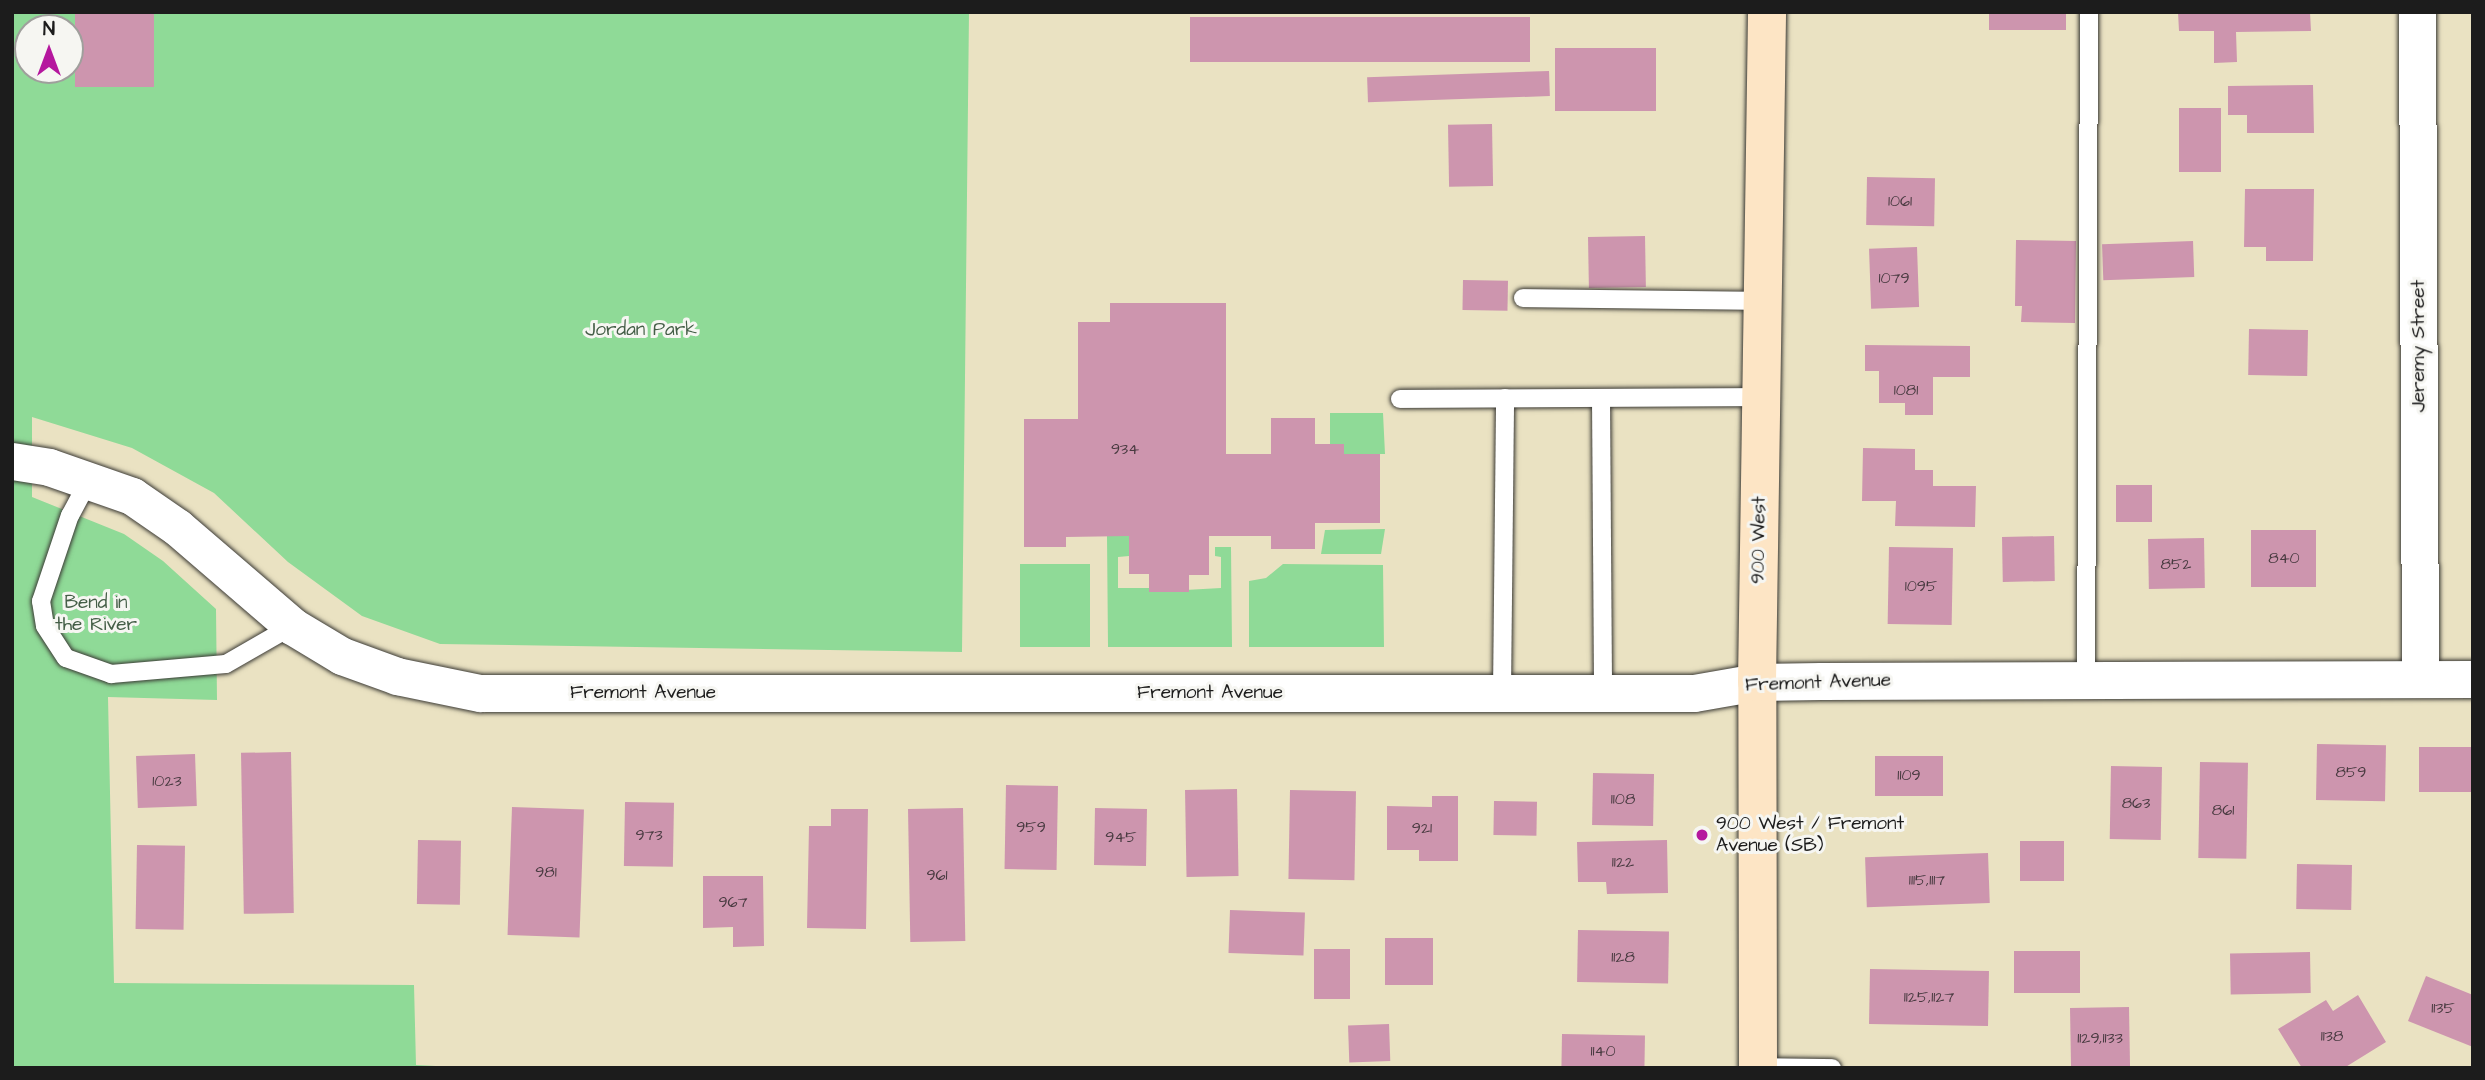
<!DOCTYPE html>
<style>
body{margin:0}
#map{position:relative;width:2485px;height:1080px;overflow:hidden;background:#eae2c2;font-family:"Architects Daughter",sans-serif}
div>[style]{position:absolute}
.green>*{inset:0;background:#8fda97;transform-origin:0 0}
.building>*{inset:0;background:#cd95ae;transform-origin:0 0}
.roads{filter:drop-shadow(0 0 2px #3b3a35) drop-shadow(0 0 2px #3b3a35)}
.service>*{height:18px;margin:-9px;padding:0 9px;transform-origin:9px;border-radius:9px;background:#fff}
.minor>*{height:37px;margin:-18.5px;padding:0 18.5px;transform-origin:18.5px;border-radius:18.5px;background:#fff}
.secondary>*{height:38px;margin:-19px;padding:0 19px;transform-origin:19px;border-radius:19px;background:#fde5c5}
.dots>*{width:19px;height:19px;translate:-50% -50%;box-sizing:border-box;border:4px solid #f6f6f2;border-radius:50%}
span{translate:-50% -50%;white-space:nowrap;text-align:center;line-height:1.15;-webkit-text-stroke:6px #f6f6f2;paint-order:stroke}
.number-label{font-size:16px;color:#483a40}
.number-label span{-webkit-text-stroke-width:0}
.park-label{font-size:19px;color:#445e47}
.street-label{font-size:19px;color:#1c1c1c}
.poi-label{font-size:19px;color:#1c1c1c}
.left{translate:0 -50%;text-align:left}
.frame{position:absolute;inset:0;border:14px solid #1c1c1c;pointer-events:none}
.north{position:absolute;left:14px;top:14px;width:70px;height:70px;box-sizing:border-box;background:#f6f6f2;border:2px solid #9f9f9c;border-radius:50%;rotate:0deg;font-size:19px;font-weight:700;line-height:28px;text-align:center;color:#1c1c1c}
.north::after{content:'';display:block;margin:auto;width:24px;height:32px;background:#b5179e;clip-path:polygon(50% 0,100% 100%,50% 72%,0 100%)}
</style>
<div id="map">
<div class="green">
<div style="clip-path:polygon(evenodd,12px 12px,969px 12px,962px 652px,440px 644px,362px 616px,288px 562px,214px 493px,132px 448px,32px 417px,32px 497px,124px 534px,163px 561px,216px 609px,217px 700px,108px 697px,114px 983px,414px 985px,416px 1065px,475px 1068px,12px 1068px,12px 12px,28px 28px,70px 28px,70px 70px,28px 70px,28px 28px)"></div>
<div style="clip-path:polygon(1330px 413px,1383px 413px,1385px 454px,1344px 454px,1344px 444px,1330px 444px)"></div>
<div style="clip-path:polygon(1385px 529px,1381px 554px,1321px 554px,1325px 530px)"></div>
<div style="clip-path:polygon(1107px 536px,1129px 536px,1129px 556px,1118px 557px,1118px 588px,1149px 588px,1149px 592px,1221px 588px,1221px 557px,1215px 556px,1215px 547px,1231px 547px,1232px 647px,1108px 647px)"></div>
<div style="left:1020px;top:564px;width:70px;height:83px"></div>
<div style="clip-path:polygon(1283px 564px,1383px 565px,1384px 647px,1249px 647px,1249px 581px,1266px 578px)"></div>
</div>
<div class="building">
<div style="left:75px;top:12px;width:79px;height:75px"></div>
<div style="left:1989px;top:12px;width:77px;height:18px"></div>
<div style="clip-path:polygon(2178px 12px,2310px 12px,2311px 31px,2236px 32px,2237px 62px,2214px 63px,2214px 31px,2179px 31px)"></div>
<div style="left:1190px;top:17px;width:340px;height:45px"></div>
<div style="left:1555px;top:48px;width:101px;height:63px"></div>
<div style="left:1549px;top:71px;width:25px;height:182px;rotate:88deg"></div>
<div style="clip-path:polygon(2313px 85px,2314px 133px,2247px 133px,2247px 115px,2228px 115px,2228px 86px)"></div>
<div style="left:2179px;top:108px;width:42px;height:64px"></div>
<div style="left:1492px;top:124px;width:62px;height:44px;rotate:89deg"></div>
<div style="left:1867px;top:177px;width:68px;height:48px;rotate:1deg"></div>
<div style="clip-path:polygon(2245px 189px,2314px 189px,2313px 261px,2266px 261px,2266px 247px,2244px 247px)"></div>
<div style="left:1645px;top:236px;width:51px;height:57px;rotate:89deg"></div>
<div style="clip-path:polygon(2016px 240px,2076px 241px,2075px 323px,2021px 322px,2022px 306px,2015px 306px)"></div>
<div style="left:2193px;top:241px;width:36px;height:91px;rotate:88deg"></div>
<div style="left:1917px;top:247px;width:60px;height:48px;rotate:88deg"></div>
<div style="left:1463px;top:280px;width:45px;height:30px;rotate:1deg"></div>
<div style="clip-path:polygon(1110px 303px,1226px 303px,1226px 454px,1271px 454px,1271px 418px,1315px 418px,1315px 444px,1344px 444px,1344px 454px,1380px 454px,1380px 523px,1315px 523px,1315px 549px,1271px 549px,1271px 536px,1209px 536px,1209px 575px,1189px 575px,1189px 592px,1149px 592px,1149px 574px,1129px 574px,1129px 536px,1066px 537px,1066px 547px,1024px 547px,1024px 419px,1078px 419px,1078px 322px,1110px 322px)"></div>
<div style="left:2249px;top:329px;width:59px;height:46px;rotate:1deg"></div>
<div style="clip-path:polygon(1865px 345px,1970px 346px,1970px 377px,1933px 377px,1933px 415px,1905px 415px,1905px 403px,1879px 403px,1879px 371px,1865px 371px)"></div>
<div style="clip-path:polygon(1863px 448px,1915px 449px,1915px 470px,1933px 470px,1933px 486px,1976px 486px,1975px 527px,1895px 526px,1896px 501px,1862px 501px)"></div>
<div style="left:2116px;top:485px;width:36px;height:37px"></div>
<div style="left:2251px;top:530px;width:65px;height:57px"></div>
<div style="left:2054px;top:536px;width:45px;height:52px;rotate:89deg"></div>
<div style="left:2204px;top:538px;width:50px;height:56px;rotate:89deg"></div>
<div style="left:1889px;top:547px;width:64px;height:77px;rotate:1deg"></div>
<div style="left:2317px;top:744px;width:69px;height:56px;rotate:1deg"></div>
<div style="left:2473px;top:747px;width:45px;height:54px;rotate:90deg"></div>
<div style="left:291px;top:752px;width:161px;height:50px;rotate:89deg"></div>
<div style="left:195px;top:754px;width:52px;height:59px;rotate:88deg"></div>
<div style="left:1875px;top:756px;width:68px;height:40px"></div>
<div style="left:2200px;top:762px;width:48px;height:96px;rotate:1deg"></div>
<div style="left:2111px;top:766px;width:51px;height:73px;rotate:1deg"></div>
<div style="left:1593px;top:773px;width:61px;height:52px;rotate:1deg"></div>
<div style="left:1006px;top:785px;width:52px;height:84px;rotate:1deg"></div>
<div style="left:1237px;top:789px;width:87px;height:52px;rotate:89deg"></div>
<div style="left:1290px;top:790px;width:66px;height:89px;rotate:1deg"></div>
<div style="clip-path:polygon(1432px 796px,1458px 796px,1458px 861px,1419px 861px,1419px 850px,1387px 850px,1387px 806px,1432px 807px)"></div>
<div style="left:1494px;top:801px;width:43px;height:34px;rotate:1deg"></div>
<div style="left:625px;top:802px;width:49px;height:64px;rotate:1deg"></div>
<div style="left:512px;top:807px;width:72px;height:128px;rotate:2deg"></div>
<div style="left:963px;top:808px;width:133px;height:55px;rotate:89deg"></div>
<div style="left:1095px;top:808px;width:52px;height:57px;rotate:1deg"></div>
<div style="clip-path:polygon(831px 809px,868px 809px,866px 929px,807px 928px,809px 826px,831px 826px)"></div>
<div style="left:418px;top:840px;width:43px;height:64px;rotate:1deg"></div>
<div style="clip-path:polygon(1667px 840px,1668px 893px,1607px 894px,1606px 882px,1578px 882px,1577px 842px)"></div>
<div style="left:2020px;top:841px;width:44px;height:40px"></div>
<div style="left:137px;top:845px;width:48px;height:84px;rotate:1deg"></div>
<div style="left:1988px;top:853px;width:50px;height:123px;rotate:88deg"></div>
<div style="left:2297px;top:864px;width:55px;height:45px;rotate:1deg"></div>
<div style="clip-path:polygon(703px 876px,763px 876px,764px 946px,733px 947px,733px 927px,703px 928px)"></div>
<div style="left:1230px;top:910px;width:75px;height:43px;rotate:2deg"></div>
<div style="left:1578px;top:930px;width:91px;height:52px;rotate:1deg"></div>
<div style="left:1385px;top:938px;width:48px;height:47px"></div>
<div style="left:1314px;top:949px;width:36px;height:50px"></div>
<div style="left:2014px;top:951px;width:66px;height:42px"></div>
<div style="left:2310px;top:952px;width:41px;height:80px;rotate:89deg"></div>
<div style="left:1870px;top:969px;width:119px;height:55px;rotate:1deg"></div>
<div style="clip-path:polygon(2426px 976px,2473px 995px,2473px 1047px,2408px 1021px)"></div>
<div style="clip-path:polygon(2358px 995px,2386px 1042px,2344px 1068px,2302px 1068px,2278px 1029px,2326px 1000px,2333px 1011px)"></div>
<div style="left:2129px;top:1007px;width:61px;height:59px;rotate:89deg"></div>
<div style="left:1389px;top:1024px;width:37px;height:41px;rotate:88deg"></div>
<div style="left:1562px;top:1034px;width:83px;height:34px;rotate:1deg"></div>
</div>
<div class="roads">
<div class="service">
<div style="left:1523px;top:298px;width:239px;rotate:0.7deg"></div>
<div style="left:1601px;top:398px;width:295px;rotate:89.6deg"></div>
<div style="left:1400px;top:399px;width:361px;rotate:-0.3deg"></div>
<div style="left:89px;top:480px;width:40px;rotate:118deg"></div>
<div style="left:70px;top:515px;width:91px;rotate:108.6deg"></div>
<div style="left:41px;top:601px;width:25px;rotate:81deg"></div>
<div style="left:45px;top:626px;width:38px;rotate:57deg"></div>
<div style="left:66px;top:658px;width:48px;rotate:19.6deg"></div>
<div style="left:111px;top:674px;width:115px;rotate:-5deg"></div>
<div style="left:226px;top:664px;width:76px;rotate:-29.9deg"></div>
<div style="left:2086px;top:680px;width:668px;rotate:-89.74deg"></div>
<div style="left:1502px;top:693px;width:295px;rotate:-89.4deg"></div>
<div style="left:1758px;top:1067px;width:74px;rotate:0.8deg"></div>
</div>
<div class="minor">
<div style="left:2417px;top:12px;width:667px;rotate:89.74deg"></div>
<div style="left:12px;top:461px;width:37px;rotate:9deg"></div>
<div style="left:49px;top:467px;width:88px;rotate:19.3deg"></div>
<div style="left:132px;top:496px;width:55px;rotate:34.6deg"></div>
<div style="left:177px;top:527px;width:152px;rotate:40.7deg"></div>
<div style="left:292px;top:626px;width:58px;rotate:31deg"></div>
<div style="left:342px;top:656px;width:59px;rotate:20deg"></div>
<div style="left:397px;top:676px;width:85px;rotate:11.6deg"></div>
<div style="left:480px;top:693px;width:1214px"></div>
<div style="left:1694px;top:693px;width:64px;rotate:-9.9deg"></div>
<div style="left:1757px;top:682px;width:64px;rotate:-0.9deg"></div>
<div style="left:1821px;top:681px;width:652px;rotate:-0.18deg"></div>
</div>
<div class="secondary">
<div style="left:1758px;top:1068px;width:386px;rotate:-90.1deg"></div>
<div style="left:1757px;top:682px;width:670px;rotate:-89.14deg"></div>
</div>
</div>
<div class="dots">
<div style="left:1702px;top:835px;background:#b5179e"></div>
</div>
<div class="number-label">
<span style="left:1900px;top:201px">1061</span>
<span style="left:1894px;top:278px">1079</span>
<span style="left:1906px;top:390px">1081</span>
<span style="left:1125px;top:449px">934</span>
<span style="left:2284px;top:558px">840</span>
<span style="left:2176px;top:564px">852</span>
<span style="left:1921px;top:586px">1095</span>
<span style="left:2351px;top:772px">859</span>
<span style="left:1909px;top:775px">1109</span>
<span style="left:167px;top:781px">1023</span>
<span style="left:1623px;top:799px">1108</span>
<span style="left:2136px;top:803px">863</span>
<span style="left:2223px;top:810px">861</span>
<span style="left:1031px;top:827px">959</span>
<span style="left:1422px;top:828px">921</span>
<span style="left:649px;top:835px">973</span>
<span style="left:1121px;top:837px">945</span>
<span style="left:1623px;top:862px">1122</span>
<span style="left:546px;top:872px">981</span>
<span style="left:937px;top:875px">961</span>
<span style="left:1927px;top:880px">1115,1117</span>
<span style="left:733px;top:902px">967</span>
<span style="left:1623px;top:957px">1128</span>
<span style="left:1929px;top:997px">1125,1127</span>
<span style="left:2443px;top:1008px">1135</span>
<span style="left:2332px;top:1036px">1138</span>
<span style="left:2100px;top:1038px">1129,1133</span>
<span style="left:1603px;top:1051px">1140</span>
</div>
<div class="park-label">
<span style="left:641px;top:330px">Jordan Park</span>
<span style="left:96px;top:614px">Bend in<br>the River</span>
</div>
<div class="street-label">
<span style="left:2419px;top:346px;rotate:-90deg">Jeremy Street</span>
<span style="left:1759px;top:540px;rotate:-89deg">900 West</span>
<span style="left:1818px;top:683px;rotate:-2deg">Fremont Avenue</span>
<span style="left:643px;top:693px">Fremont Avenue</span>
<span style="left:1210px;top:693px">Fremont Avenue</span>
</div>
<div class="poi-label">
<span class="left" style="left:1716px;top:835px">900 West / Fremont<br>Avenue (SB)</span>
</div>
<div class="frame"></div>
<div class="north">N</div>
</div>
